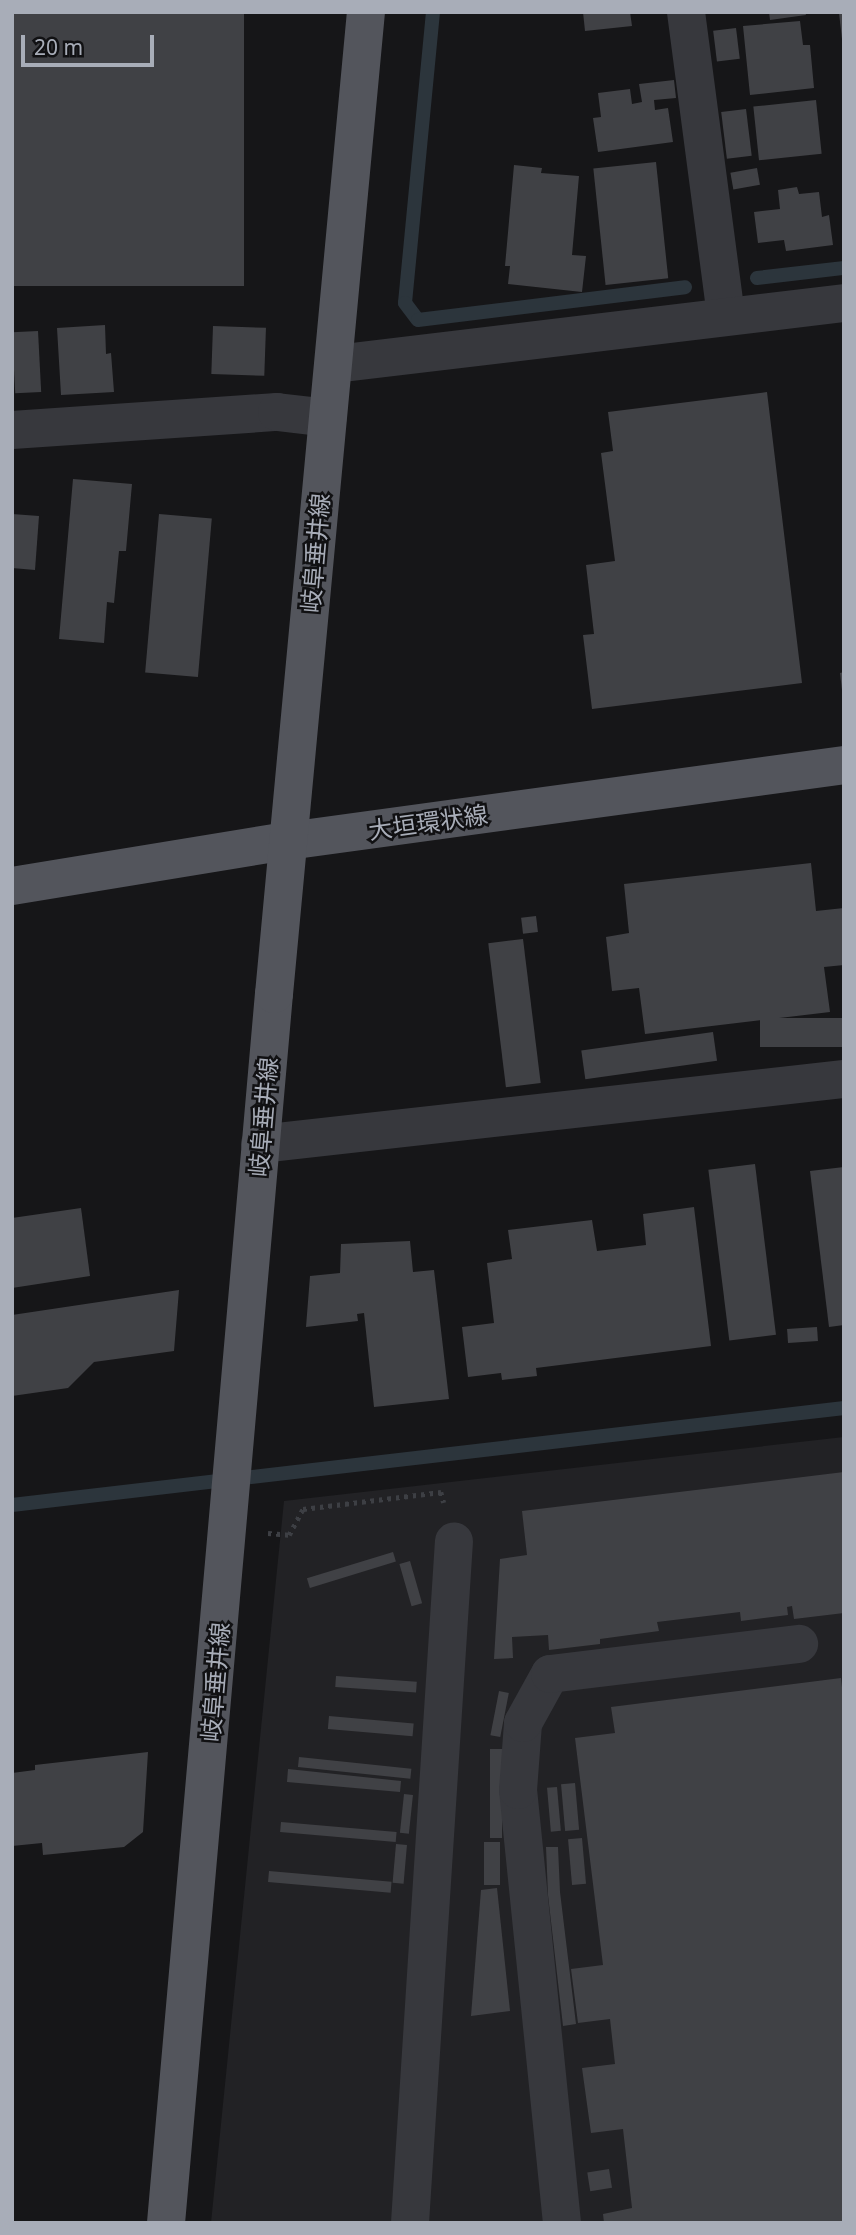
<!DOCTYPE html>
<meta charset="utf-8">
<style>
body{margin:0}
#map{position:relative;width:856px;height:2235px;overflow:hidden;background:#161618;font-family:"Noto Sans","Noto Sans JP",sans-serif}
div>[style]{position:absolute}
.built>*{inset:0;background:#222225}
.stream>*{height:14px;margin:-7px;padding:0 7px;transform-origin:7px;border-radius:7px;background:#2c353c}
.building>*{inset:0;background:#404145;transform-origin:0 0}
.path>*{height:4.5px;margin-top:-2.25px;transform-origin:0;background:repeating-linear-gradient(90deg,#3d3f44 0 3.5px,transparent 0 8.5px)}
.minor>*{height:38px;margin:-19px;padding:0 19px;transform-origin:19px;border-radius:19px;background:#37383d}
.major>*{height:38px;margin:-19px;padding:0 19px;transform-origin:19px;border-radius:19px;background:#53555c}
span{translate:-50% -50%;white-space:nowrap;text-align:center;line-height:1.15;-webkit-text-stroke:5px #111113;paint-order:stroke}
.street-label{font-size:24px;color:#a8adb8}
.frame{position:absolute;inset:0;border:14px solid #a8adb8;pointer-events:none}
.scale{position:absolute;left:21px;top:35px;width:133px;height:32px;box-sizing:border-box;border:4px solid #a8adb8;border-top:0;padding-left:9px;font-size:21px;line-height:24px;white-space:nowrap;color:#a8adb8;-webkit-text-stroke:5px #111113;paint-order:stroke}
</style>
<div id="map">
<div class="built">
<div style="clip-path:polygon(844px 1437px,844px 2223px,211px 2223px,284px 1501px)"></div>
</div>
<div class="stream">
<div style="left:433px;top:12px;width:292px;rotate:95.5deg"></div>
<div style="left:405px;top:303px;width:21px;rotate:53deg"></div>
<div style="left:418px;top:320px;width:269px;rotate:-7deg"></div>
<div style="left:757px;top:278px;width:88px;rotate:-6.6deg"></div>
<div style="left:12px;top:1505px;width:838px;rotate:-6.65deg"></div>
</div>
<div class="building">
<div style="left:12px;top:12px;width:232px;height:274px"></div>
<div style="clip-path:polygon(583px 12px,630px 12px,632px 26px,585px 31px)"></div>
<div style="clip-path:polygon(769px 12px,805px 12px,806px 15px,770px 20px)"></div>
<div style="clip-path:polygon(844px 12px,844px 38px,842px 39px,839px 13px)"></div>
<div style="clip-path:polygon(800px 21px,803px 45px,810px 45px,814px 88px,750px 95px,743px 26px)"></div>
<div style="left:736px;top:28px;width:31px;height:23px;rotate:83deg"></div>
<div style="clip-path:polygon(674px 80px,676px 98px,654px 100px,655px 110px,668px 108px,673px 142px,598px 152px,593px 118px,601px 117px,598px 93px,630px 89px,632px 104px,642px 102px,639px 84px)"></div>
<div style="left:816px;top:100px;width:54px;height:63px;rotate:84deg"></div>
<div style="left:746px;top:109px;width:47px;height:25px;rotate:83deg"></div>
<div style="left:656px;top:162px;width:117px;height:63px;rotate:84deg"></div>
<div style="clip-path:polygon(514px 165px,542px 168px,541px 173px,579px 176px,572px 255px,586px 256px,582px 292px,508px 284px,510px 266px,505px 266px)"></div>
<div style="left:757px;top:168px;width:17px;height:27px;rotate:80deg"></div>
<div style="clip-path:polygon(797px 187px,799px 194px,819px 192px,822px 217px,829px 215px,833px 245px,786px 251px,784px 240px,758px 243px,754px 212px,780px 209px,778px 190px)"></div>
<div style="clip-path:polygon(105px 325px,106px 354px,111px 353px,114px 392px,61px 395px,57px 328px)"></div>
<div style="left:213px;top:326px;width:53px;height:48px;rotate:2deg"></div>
<div style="left:38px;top:331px;width:61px;height:26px;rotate:87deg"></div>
<div style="clip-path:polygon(767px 392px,802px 683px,592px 709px,583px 635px,594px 634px,586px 565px,615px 561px,601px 453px,613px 451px,608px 412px)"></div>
<div style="clip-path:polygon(73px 479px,132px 484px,126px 551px,119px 551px,114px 603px,107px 602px,104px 643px,59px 639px)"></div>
<div style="clip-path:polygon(12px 514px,39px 516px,35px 570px,12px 568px)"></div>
<div style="left:159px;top:514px;width:53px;height:159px;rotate:5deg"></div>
<div style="clip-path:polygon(844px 672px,844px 690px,842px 690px,840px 673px)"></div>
<div style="clip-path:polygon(811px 863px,816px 911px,844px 908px,844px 965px,824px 967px,830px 1012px,645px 1034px,639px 988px,612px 991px,606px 937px,629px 933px,624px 884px)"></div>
<div style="left:536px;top:916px;width:16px;height:15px;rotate:83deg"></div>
<div style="left:523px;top:939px;width:145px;height:35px;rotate:83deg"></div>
<div style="left:844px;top:1018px;width:29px;height:84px;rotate:90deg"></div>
<div style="left:713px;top:1032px;width:29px;height:133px;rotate:82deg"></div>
<div style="left:755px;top:1164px;width:172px;height:47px;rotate:83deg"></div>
<div style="clip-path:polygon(844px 1167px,844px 1325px,829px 1327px,810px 1171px)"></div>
<div style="clip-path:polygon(694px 1207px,711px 1346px,536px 1368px,537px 1376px,502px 1380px,501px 1373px,468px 1377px,462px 1327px,494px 1323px,487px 1263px,512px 1259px,508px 1230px,592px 1220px,597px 1251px,646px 1245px,643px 1214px)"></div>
<div style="clip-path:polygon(81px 1208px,90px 1276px,12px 1288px,12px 1218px)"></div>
<div style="clip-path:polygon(410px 1241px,413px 1272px,434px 1270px,449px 1399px,374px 1407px,364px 1313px,357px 1314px,358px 1321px,306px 1327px,310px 1276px,340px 1273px,341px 1244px)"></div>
<div style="clip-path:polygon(179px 1290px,174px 1351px,94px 1362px,68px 1388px,12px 1396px,12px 1315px)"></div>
<div style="left:817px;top:1327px;width:14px;height:30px;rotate:86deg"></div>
<div style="clip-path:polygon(844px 1472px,844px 1613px,794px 1619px,792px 1606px,787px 1607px,788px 1615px,741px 1621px,740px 1612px,657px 1622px,659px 1631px,600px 1639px,600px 1644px,549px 1650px,548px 1635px,512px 1637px,513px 1658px,494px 1659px,500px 1559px,527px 1555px,522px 1511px)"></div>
<div style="left:393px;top:1552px;width:10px;height:90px;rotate:73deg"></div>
<div style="left:410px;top:1561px;width:44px;height:11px;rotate:74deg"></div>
<div style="left:336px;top:1676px;width:81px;height:11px;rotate:4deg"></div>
<div style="clip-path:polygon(841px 1678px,844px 1706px,844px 2223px,604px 2223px,603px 2214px,632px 2208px,623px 2129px,591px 2133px,582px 2068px,615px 2064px,610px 2019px,578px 2023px,571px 1969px,603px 1965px,575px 1738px,615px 1733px,611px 1707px)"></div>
<div style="left:499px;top:1691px;width:10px;height:45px;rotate:11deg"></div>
<div style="left:329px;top:1716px;width:85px;height:13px;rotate:5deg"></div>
<div style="left:490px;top:1749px;width:12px;height:89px"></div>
<div style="clip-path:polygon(148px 1752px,143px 1832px,124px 1847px,43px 1855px,42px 1843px,12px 1846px,12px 1773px,35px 1770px,35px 1765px)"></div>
<div style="left:299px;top:1757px;width:113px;height:10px;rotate:6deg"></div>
<div style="clip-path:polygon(288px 1769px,401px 1781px,400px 1792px,287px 1782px)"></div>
<div style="left:575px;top:1783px;width:47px;height:14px;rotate:85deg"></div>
<div style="left:557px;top:1787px;width:44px;height:10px;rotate:85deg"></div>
<div style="left:404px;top:1794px;width:9px;height:39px;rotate:6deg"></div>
<div style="left:281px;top:1822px;width:116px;height:10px;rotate:5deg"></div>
<div style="left:582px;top:1838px;width:46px;height:14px;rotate:85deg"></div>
<div style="left:484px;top:1842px;width:16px;height:43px"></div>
<div style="left:396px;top:1844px;width:11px;height:39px;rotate:5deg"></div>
<div style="clip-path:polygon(546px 1847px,558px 1847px,560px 1892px,576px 2024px,563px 2026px,548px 1895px)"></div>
<div style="left:269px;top:1871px;width:123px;height:11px;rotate:5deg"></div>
<div style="clip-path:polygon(497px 1888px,510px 2011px,471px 2016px,481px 1890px)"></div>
<div style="left:609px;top:2169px;width:19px;height:22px;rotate:81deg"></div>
</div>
<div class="path">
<div style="left:268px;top:1533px;width:21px;rotate:5deg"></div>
<div style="left:289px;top:1535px;width:30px;rotate:-62deg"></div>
<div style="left:303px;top:1509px;width:139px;rotate:-7deg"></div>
<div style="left:441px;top:1492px;width:11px;rotate:75deg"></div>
</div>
<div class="minor">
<div style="left:686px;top:12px;width:307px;rotate:82.5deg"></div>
<div style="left:335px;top:364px;width:513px;rotate:-6.83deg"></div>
<div style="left:12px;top:430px;width:266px;rotate:-3.9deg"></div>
<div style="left:277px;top:412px;width:51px;rotate:6.7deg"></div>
<div style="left:260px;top:1144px;width:588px;rotate:-6.35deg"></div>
<div style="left:410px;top:2223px;width:683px;rotate:-86.31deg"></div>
<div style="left:562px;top:2223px;width:435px;rotate:-95.8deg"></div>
<div style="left:518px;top:1790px;width:67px;rotate:-85.7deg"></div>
<div style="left:523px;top:1723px;width:56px;rotate:-61.1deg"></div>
<div style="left:550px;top:1674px;width:251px;rotate:-6.9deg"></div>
</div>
<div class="major">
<div style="left:12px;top:886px;width:280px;rotate:-9.3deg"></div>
<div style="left:288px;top:841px;width:561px;rotate:-7.78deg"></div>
<div style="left:166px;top:2223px;width:1234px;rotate:-84.98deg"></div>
<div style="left:274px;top:994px;width:986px;rotate:-84.65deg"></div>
</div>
<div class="street-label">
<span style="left:315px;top:553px;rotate:-85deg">岐阜垂井線</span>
<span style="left:428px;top:822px;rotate:-8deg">大垣環状線</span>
<span style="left:263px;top:1117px;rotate:-85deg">岐阜垂井線</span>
<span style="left:215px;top:1682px;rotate:-85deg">岐阜垂井線</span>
</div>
<div class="frame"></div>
<div class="scale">20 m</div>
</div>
